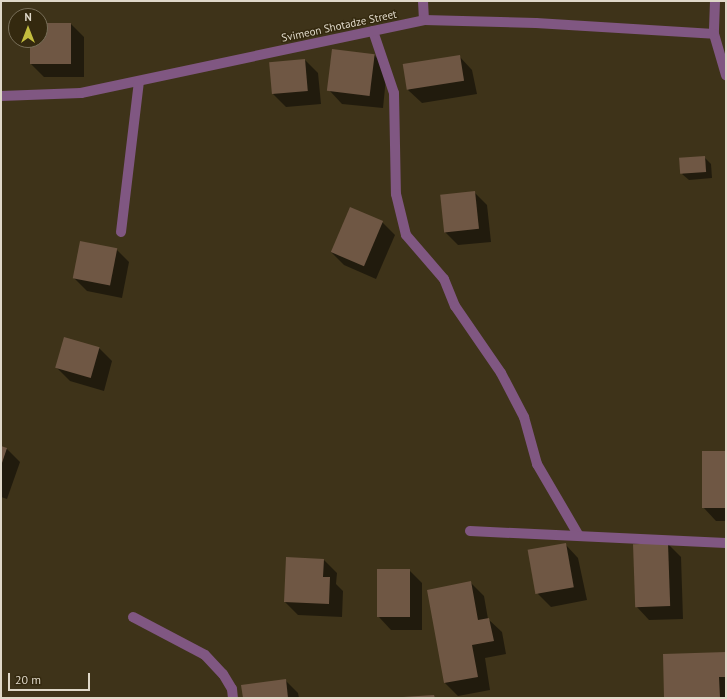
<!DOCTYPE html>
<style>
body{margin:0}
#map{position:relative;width:727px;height:699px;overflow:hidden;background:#3e3319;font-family:"PT Sans",sans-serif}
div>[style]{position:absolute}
.shadow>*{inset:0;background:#0007}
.building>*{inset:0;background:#6f5744;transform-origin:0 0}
.minor>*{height:10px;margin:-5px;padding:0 5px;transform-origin:5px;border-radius:5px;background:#805782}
span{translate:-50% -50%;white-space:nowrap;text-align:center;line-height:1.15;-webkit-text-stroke:3px #34290f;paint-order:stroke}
.street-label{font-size:11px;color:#dfd8c9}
.frame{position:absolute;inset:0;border:2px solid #dfd8c9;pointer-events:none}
.north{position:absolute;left:8px;top:8px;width:40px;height:40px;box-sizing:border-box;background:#34290f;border:1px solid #786f59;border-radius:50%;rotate:0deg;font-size:11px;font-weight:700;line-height:16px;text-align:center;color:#dfd8c9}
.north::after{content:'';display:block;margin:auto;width:14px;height:18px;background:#c3bd3e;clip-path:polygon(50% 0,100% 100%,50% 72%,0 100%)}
.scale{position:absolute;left:8px;top:673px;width:82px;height:18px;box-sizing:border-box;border:2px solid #dfd8c9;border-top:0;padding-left:5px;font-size:12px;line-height:14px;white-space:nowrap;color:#dfd8c9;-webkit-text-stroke:3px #34290f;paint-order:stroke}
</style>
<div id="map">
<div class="shadow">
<div style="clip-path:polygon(40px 24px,71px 24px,84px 37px,84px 77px,44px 77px,31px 64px,31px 40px,40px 40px)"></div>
<div style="clip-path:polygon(374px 55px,387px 68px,383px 108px,342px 104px,329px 90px)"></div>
<div style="clip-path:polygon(459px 56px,472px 70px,477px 94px,422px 103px,408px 90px)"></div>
<div style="clip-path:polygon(305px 60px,318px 73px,321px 104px,286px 107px,273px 94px)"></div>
<div style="clip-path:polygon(704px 157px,711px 164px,712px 178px,689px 180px,682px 174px)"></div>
<div style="clip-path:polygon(474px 192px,487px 205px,491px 242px,458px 245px,445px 232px)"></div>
<div style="clip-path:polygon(382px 222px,395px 235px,376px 279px,344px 265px,331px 252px)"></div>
<div style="clip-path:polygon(116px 249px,129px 262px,122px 298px,87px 291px,74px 278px)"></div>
<div style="clip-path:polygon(99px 348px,112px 361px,104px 391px,70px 381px,57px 368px)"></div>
<div style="clip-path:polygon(1px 447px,7px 449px,20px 462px,7px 499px,1px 497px)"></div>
<div style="clip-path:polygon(726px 452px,726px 521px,716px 521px,703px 507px)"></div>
<div style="clip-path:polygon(565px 544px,578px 558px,587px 600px,551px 607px,538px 594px)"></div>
<div style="clip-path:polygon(668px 544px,681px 557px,683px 619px,649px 620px,636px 606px)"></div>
<div style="clip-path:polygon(324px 560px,337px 573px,336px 584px,343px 591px,342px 617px,298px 615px,285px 602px)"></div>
<div style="clip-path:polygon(409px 570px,422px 583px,422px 630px,391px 630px,378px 616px)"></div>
<div style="clip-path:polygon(470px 582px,484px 596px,488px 619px,502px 632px,506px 654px,485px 658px,490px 690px,458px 696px,445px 683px)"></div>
<div style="clip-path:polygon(726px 653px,726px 698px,665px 698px)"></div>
<div style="clip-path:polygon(285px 680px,298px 693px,299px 698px,244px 698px)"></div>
</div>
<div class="building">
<div style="clip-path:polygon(40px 23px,71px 23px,71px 64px,30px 64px,30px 40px,40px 40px)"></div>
<div style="left:332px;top:49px;width:43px;height:42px;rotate:7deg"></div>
<div style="left:460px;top:55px;width:26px;height:58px;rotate:81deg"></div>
<div style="left:305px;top:59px;width:32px;height:36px;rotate:85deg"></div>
<div style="left:705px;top:156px;width:16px;height:26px;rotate:86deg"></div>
<div style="left:475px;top:191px;width:38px;height:35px;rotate:84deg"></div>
<div style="left:350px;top:207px;width:36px;height:49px;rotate:23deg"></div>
<div style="left:80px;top:241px;width:38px;height:38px;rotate:11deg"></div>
<div style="left:64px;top:337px;width:37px;height:32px;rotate:16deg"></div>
<div style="clip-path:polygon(1px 446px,7px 448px,1px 466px)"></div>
<div style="left:702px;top:451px;width:24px;height:57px"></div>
<div style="left:566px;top:543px;width:45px;height:39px;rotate:80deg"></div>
<div style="left:668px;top:543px;width:63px;height:35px;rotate:88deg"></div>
<div style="clip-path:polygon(286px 557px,324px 559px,323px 577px,330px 577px,329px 604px,284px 602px)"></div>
<div style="left:377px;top:569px;width:33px;height:48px"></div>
<div style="clip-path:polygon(471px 581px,478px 620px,489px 618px,494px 641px,472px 645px,478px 677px,444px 683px,427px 590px)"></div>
<div style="clip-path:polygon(726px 652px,726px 677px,719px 677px,720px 698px,664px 698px,663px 654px)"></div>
<div style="clip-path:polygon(286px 679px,288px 698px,243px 698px,241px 685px)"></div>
<div style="clip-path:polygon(434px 695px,435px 698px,403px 698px,403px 697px)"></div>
</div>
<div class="minor">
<div style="left:423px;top:1px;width:19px;rotate:87deg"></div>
<div style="left:715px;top:1px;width:33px;rotate:92deg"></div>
<div style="left:714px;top:34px;width:43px;rotate:73.7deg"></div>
<div style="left:373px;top:31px;width:65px;rotate:71.3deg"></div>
<div style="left:394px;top:93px;width:101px;rotate:88.9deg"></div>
<div style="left:396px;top:194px;width:42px;rotate:76.3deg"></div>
<div style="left:406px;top:235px;width:58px;rotate:49.2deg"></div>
<div style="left:444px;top:279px;width:29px;rotate:68deg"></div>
<div style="left:455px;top:306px;width:81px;rotate:55.5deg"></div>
<div style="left:501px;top:373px;width:50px;rotate:62.4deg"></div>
<div style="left:524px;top:417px;width:49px;rotate:74.5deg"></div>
<div style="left:537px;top:464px;width:83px;rotate:59.7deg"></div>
<div style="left:1px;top:96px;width:80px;rotate:-2.1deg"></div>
<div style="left:81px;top:93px;width:351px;rotate:-12deg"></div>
<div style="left:424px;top:20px;width:112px;rotate:1.5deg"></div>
<div style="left:536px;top:23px;width:178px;rotate:3.5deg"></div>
<div style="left:121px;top:232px;width:152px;rotate:-83.2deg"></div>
<div style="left:470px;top:531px;width:256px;rotate:2.7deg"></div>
<div style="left:133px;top:617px;width:81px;rotate:27.8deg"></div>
<div style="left:205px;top:655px;width:26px;rotate:47deg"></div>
<div style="left:223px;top:674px;width:17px;rotate:59deg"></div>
<div style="left:232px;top:689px;width:9px;rotate:84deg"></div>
</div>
<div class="street-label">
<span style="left:339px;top:26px;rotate:-12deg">Svimeon Shotadze Street</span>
</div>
<div class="frame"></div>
<div class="north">N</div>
<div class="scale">20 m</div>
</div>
